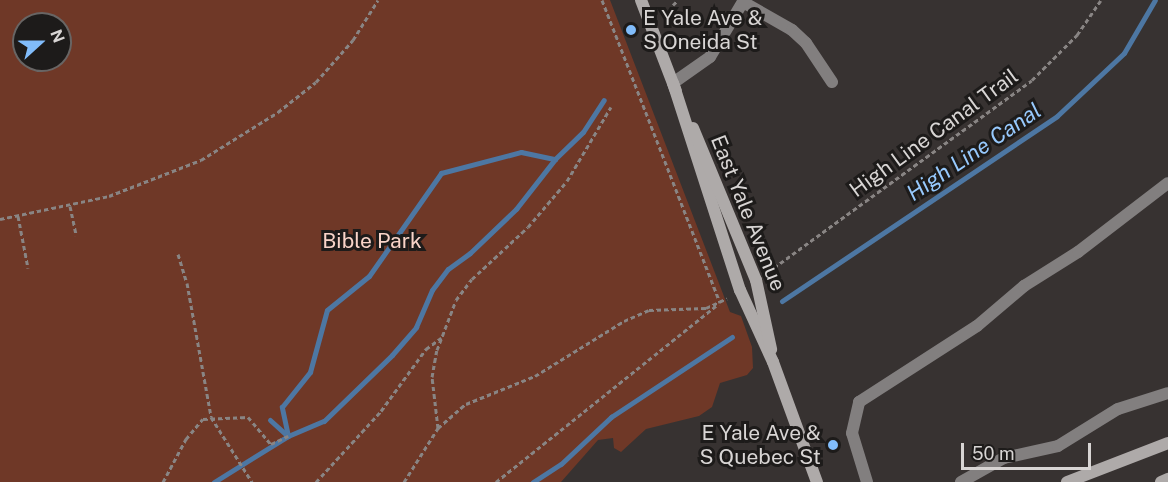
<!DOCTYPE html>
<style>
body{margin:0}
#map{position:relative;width:1168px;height:482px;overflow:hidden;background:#373231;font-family:"Public Sans",sans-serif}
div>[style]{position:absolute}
.green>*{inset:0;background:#6f3827}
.stream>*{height:5px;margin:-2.5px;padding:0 2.5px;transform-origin:2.5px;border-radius:2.5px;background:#4d77a3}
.path>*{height:3px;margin-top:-1.5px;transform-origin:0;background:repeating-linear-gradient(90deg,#898584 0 4.5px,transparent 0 7.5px)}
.street>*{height:12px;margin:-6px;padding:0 6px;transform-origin:6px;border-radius:6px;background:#827f7f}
.secondary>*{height:12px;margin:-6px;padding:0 6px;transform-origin:6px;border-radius:6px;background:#aeaaa9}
.dots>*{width:16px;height:16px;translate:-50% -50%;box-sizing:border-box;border:3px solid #1d1b1a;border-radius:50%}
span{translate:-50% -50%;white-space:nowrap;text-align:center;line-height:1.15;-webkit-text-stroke:6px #1d1b1a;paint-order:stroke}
.poi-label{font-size:21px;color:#d8d5d4}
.left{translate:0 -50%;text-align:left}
.right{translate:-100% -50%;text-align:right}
.street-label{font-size:21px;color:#d8d5d4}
.park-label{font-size:21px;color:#f9d4c8}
.water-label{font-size:22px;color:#97c9fd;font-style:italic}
.north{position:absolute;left:12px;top:12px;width:60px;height:60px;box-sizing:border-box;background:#1d1b1a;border:2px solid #686564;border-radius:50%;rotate:69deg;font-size:16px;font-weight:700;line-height:24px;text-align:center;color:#d8d5d4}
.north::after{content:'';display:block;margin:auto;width:21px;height:27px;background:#81bcfa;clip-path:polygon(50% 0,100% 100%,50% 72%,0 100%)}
.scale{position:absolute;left:961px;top:443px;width:130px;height:27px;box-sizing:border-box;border:3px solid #d8d5d4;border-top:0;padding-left:8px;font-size:18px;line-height:21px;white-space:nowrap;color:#d8d5d4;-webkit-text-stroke:4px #1d1b1a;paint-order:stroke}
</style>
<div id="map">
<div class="green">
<div style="clip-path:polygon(evenodd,0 0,610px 0,730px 312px,741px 316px,752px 347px,753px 368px,747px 375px,720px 383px,712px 407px,699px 416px,646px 429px,621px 452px,614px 448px,613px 438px,598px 440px,561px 482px,0 482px,0 0,24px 24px,60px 24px,60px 60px,24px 60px,24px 24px)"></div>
</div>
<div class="stream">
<div style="left:782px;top:301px;width:331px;rotate:-33.9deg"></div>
<div style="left:1057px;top:116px;width:92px;rotate:-43.2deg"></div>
<div style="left:1124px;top:53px;width:61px;rotate:-59.7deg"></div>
<div style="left:270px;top:420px;width:24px;rotate:42deg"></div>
<div style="left:288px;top:436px;width:30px;rotate:-102deg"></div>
<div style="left:282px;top:407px;width:45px;rotate:-51.3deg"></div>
<div style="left:310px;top:372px;width:64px;rotate:-74.7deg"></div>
<div style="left:327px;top:310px;width:54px;rotate:-39deg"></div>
<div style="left:369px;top:276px;width:126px;rotate:-55deg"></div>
<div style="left:441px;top:173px;width:83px;rotate:-14.7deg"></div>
<div style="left:521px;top:152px;width:35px;rotate:12deg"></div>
<div style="left:214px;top:482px;width:87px;rotate:-31.9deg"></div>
<div style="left:288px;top:436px;width:39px;rotate:-23deg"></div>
<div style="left:324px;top:421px;width:95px;rotate:-44.1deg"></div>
<div style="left:392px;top:355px;width:37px;rotate:-49deg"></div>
<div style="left:416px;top:327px;width:40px;rotate:-66.6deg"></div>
<div style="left:432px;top:290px;width:26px;rotate:-53deg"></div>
<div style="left:448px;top:269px;width:27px;rotate:-36deg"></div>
<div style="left:470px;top:253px;width:64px;rotate:-43.7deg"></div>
<div style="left:516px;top:209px;width:63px;rotate:-52deg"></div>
<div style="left:555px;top:159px;width:39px;rotate:-44deg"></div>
<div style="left:583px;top:132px;width:38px;rotate:-57deg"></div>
<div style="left:533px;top:482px;width:33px;rotate:-33deg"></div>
<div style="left:561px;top:464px;width:69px;rotate:-43.2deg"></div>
<div style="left:611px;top:417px;width:145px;rotate:-33.5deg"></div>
</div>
<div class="path">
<div style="left:602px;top:0;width:325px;rotate:68.7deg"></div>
<div style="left:673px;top:5px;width:7px;rotate:-45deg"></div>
<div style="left:70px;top:206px;width:30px;rotate:78deg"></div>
<div style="left:18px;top:216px;width:53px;rotate:79.1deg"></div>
<div style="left:0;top:219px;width:111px;rotate:-11.9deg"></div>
<div style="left:109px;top:196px;width:99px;rotate:-21.4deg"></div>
<div style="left:201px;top:160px;width:91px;rotate:-31.9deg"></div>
<div style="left:278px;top:112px;width:48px;rotate:-38.3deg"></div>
<div style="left:316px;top:82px;width:56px;rotate:-48.6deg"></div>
<div style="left:353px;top:40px;width:47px;rotate:-58deg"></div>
<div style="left:178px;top:254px;width:30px;rotate:73deg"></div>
<div style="left:187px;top:283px;width:136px;rotate:79.8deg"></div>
<div style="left:211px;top:417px;width:77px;rotate:57.8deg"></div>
<div style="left:768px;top:272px;width:326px;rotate:-36deg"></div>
<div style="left:1032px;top:80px;width:64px;rotate:-45deg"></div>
<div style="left:1077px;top:35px;width:42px;rotate:-55.6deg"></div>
<div style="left:438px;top:428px;width:51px;rotate:-96.7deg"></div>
<div style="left:432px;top:377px;width:27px;rotate:-80deg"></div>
<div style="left:437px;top:350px;width:53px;rotate:-69.2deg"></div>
<div style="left:456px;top:300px;width:26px;rotate:-53deg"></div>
<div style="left:472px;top:279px;width:76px;rotate:-42.9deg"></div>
<div style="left:528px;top:227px;width:60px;rotate:-49.7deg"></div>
<div style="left:567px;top:181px;width:86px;rotate:-59.3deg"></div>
<div style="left:163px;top:482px;width:49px;rotate:-61.9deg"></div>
<div style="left:186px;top:439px;width:26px;rotate:-50deg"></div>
<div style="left:203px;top:419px;width:45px;rotate:-2.5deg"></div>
<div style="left:248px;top:417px;width:35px;rotate:50deg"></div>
<div style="left:271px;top:444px;width:19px;rotate:-25deg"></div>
<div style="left:316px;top:482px;width:96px;rotate:-47.5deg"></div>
<div style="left:381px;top:411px;width:77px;rotate:-54deg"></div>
<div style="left:426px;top:349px;width:19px;rotate:-36deg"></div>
<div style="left:404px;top:482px;width:64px;rotate:-57.8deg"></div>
<div style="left:438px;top:428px;width:37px;rotate:-41deg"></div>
<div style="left:466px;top:404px;width:74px;rotate:-22.1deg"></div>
<div style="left:535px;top:376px;width:105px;rotate:-31.7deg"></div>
<div style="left:624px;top:321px;width:27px;rotate:-24deg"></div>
<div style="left:649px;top:310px;width:57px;rotate:-2deg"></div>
<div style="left:706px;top:308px;width:23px;rotate:-25deg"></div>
<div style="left:496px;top:482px;width:285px;rotate:-38.7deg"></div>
</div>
<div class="street">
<div style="left:743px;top:2px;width:56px;rotate:29.7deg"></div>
<div style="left:792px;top:30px;width:19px;rotate:43deg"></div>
<div style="left:806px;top:43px;width:47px;rotate:56.3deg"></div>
<div style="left:673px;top:83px;width:45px;rotate:-35.1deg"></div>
<div style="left:710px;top:57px;width:66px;rotate:-59.2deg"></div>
<div style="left:867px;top:482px;width:51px;rotate:-107deg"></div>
<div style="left:852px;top:433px;width:32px;rotate:-77deg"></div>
<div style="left:859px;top:402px;width:140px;rotate:-32.8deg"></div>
<div style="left:977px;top:326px;width:62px;rotate:-40.4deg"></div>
<div style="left:1024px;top:286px;width:64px;rotate:-32.2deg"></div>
<div style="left:1078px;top:252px;width:113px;rotate:-37.5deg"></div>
<div style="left:961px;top:482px;width:49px;rotate:-29.2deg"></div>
<div style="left:1004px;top:458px;width:55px;rotate:-12.5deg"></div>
<div style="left:1058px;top:446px;width:70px;rotate:-31.7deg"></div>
<div style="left:1118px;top:409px;width:52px;rotate:-17.7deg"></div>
</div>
<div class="secondary">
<div style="left:641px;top:0;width:97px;rotate:69deg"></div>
<div style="left:673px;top:83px;width:218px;rotate:72.1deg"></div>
<div style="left:740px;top:290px;width:79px;rotate:65.4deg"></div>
<div style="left:773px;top:362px;width:128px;rotate:69.9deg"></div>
<div style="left:693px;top:128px;width:165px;rotate:67.5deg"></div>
<div style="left:756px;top:280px;width:71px;rotate:77.7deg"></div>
<div style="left:1067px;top:482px;width:108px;rotate:-21.1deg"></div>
<div style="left:1161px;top:482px;width:8px;rotate:-23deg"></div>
</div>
<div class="dots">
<div style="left:631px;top:30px;background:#81bcfa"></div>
<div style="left:833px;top:445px;background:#81bcfa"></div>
</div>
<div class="poi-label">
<span class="left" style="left:643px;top:30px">E Yale Ave &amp;<br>S Oneida St</span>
<span class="right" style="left:821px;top:445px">E Yale Ave &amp;<br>S Quebec St</span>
</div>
<div class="street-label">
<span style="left:934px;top:133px;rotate:-36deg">High Line Canal Trail</span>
<span style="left:748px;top:213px;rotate:68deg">East Yale Avenue</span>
</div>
<div class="park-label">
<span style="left:372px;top:241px">Bible Park</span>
</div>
<div class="water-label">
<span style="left:974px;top:152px;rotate:-34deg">High Line Canal</span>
</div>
<div class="north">N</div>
<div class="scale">50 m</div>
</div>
